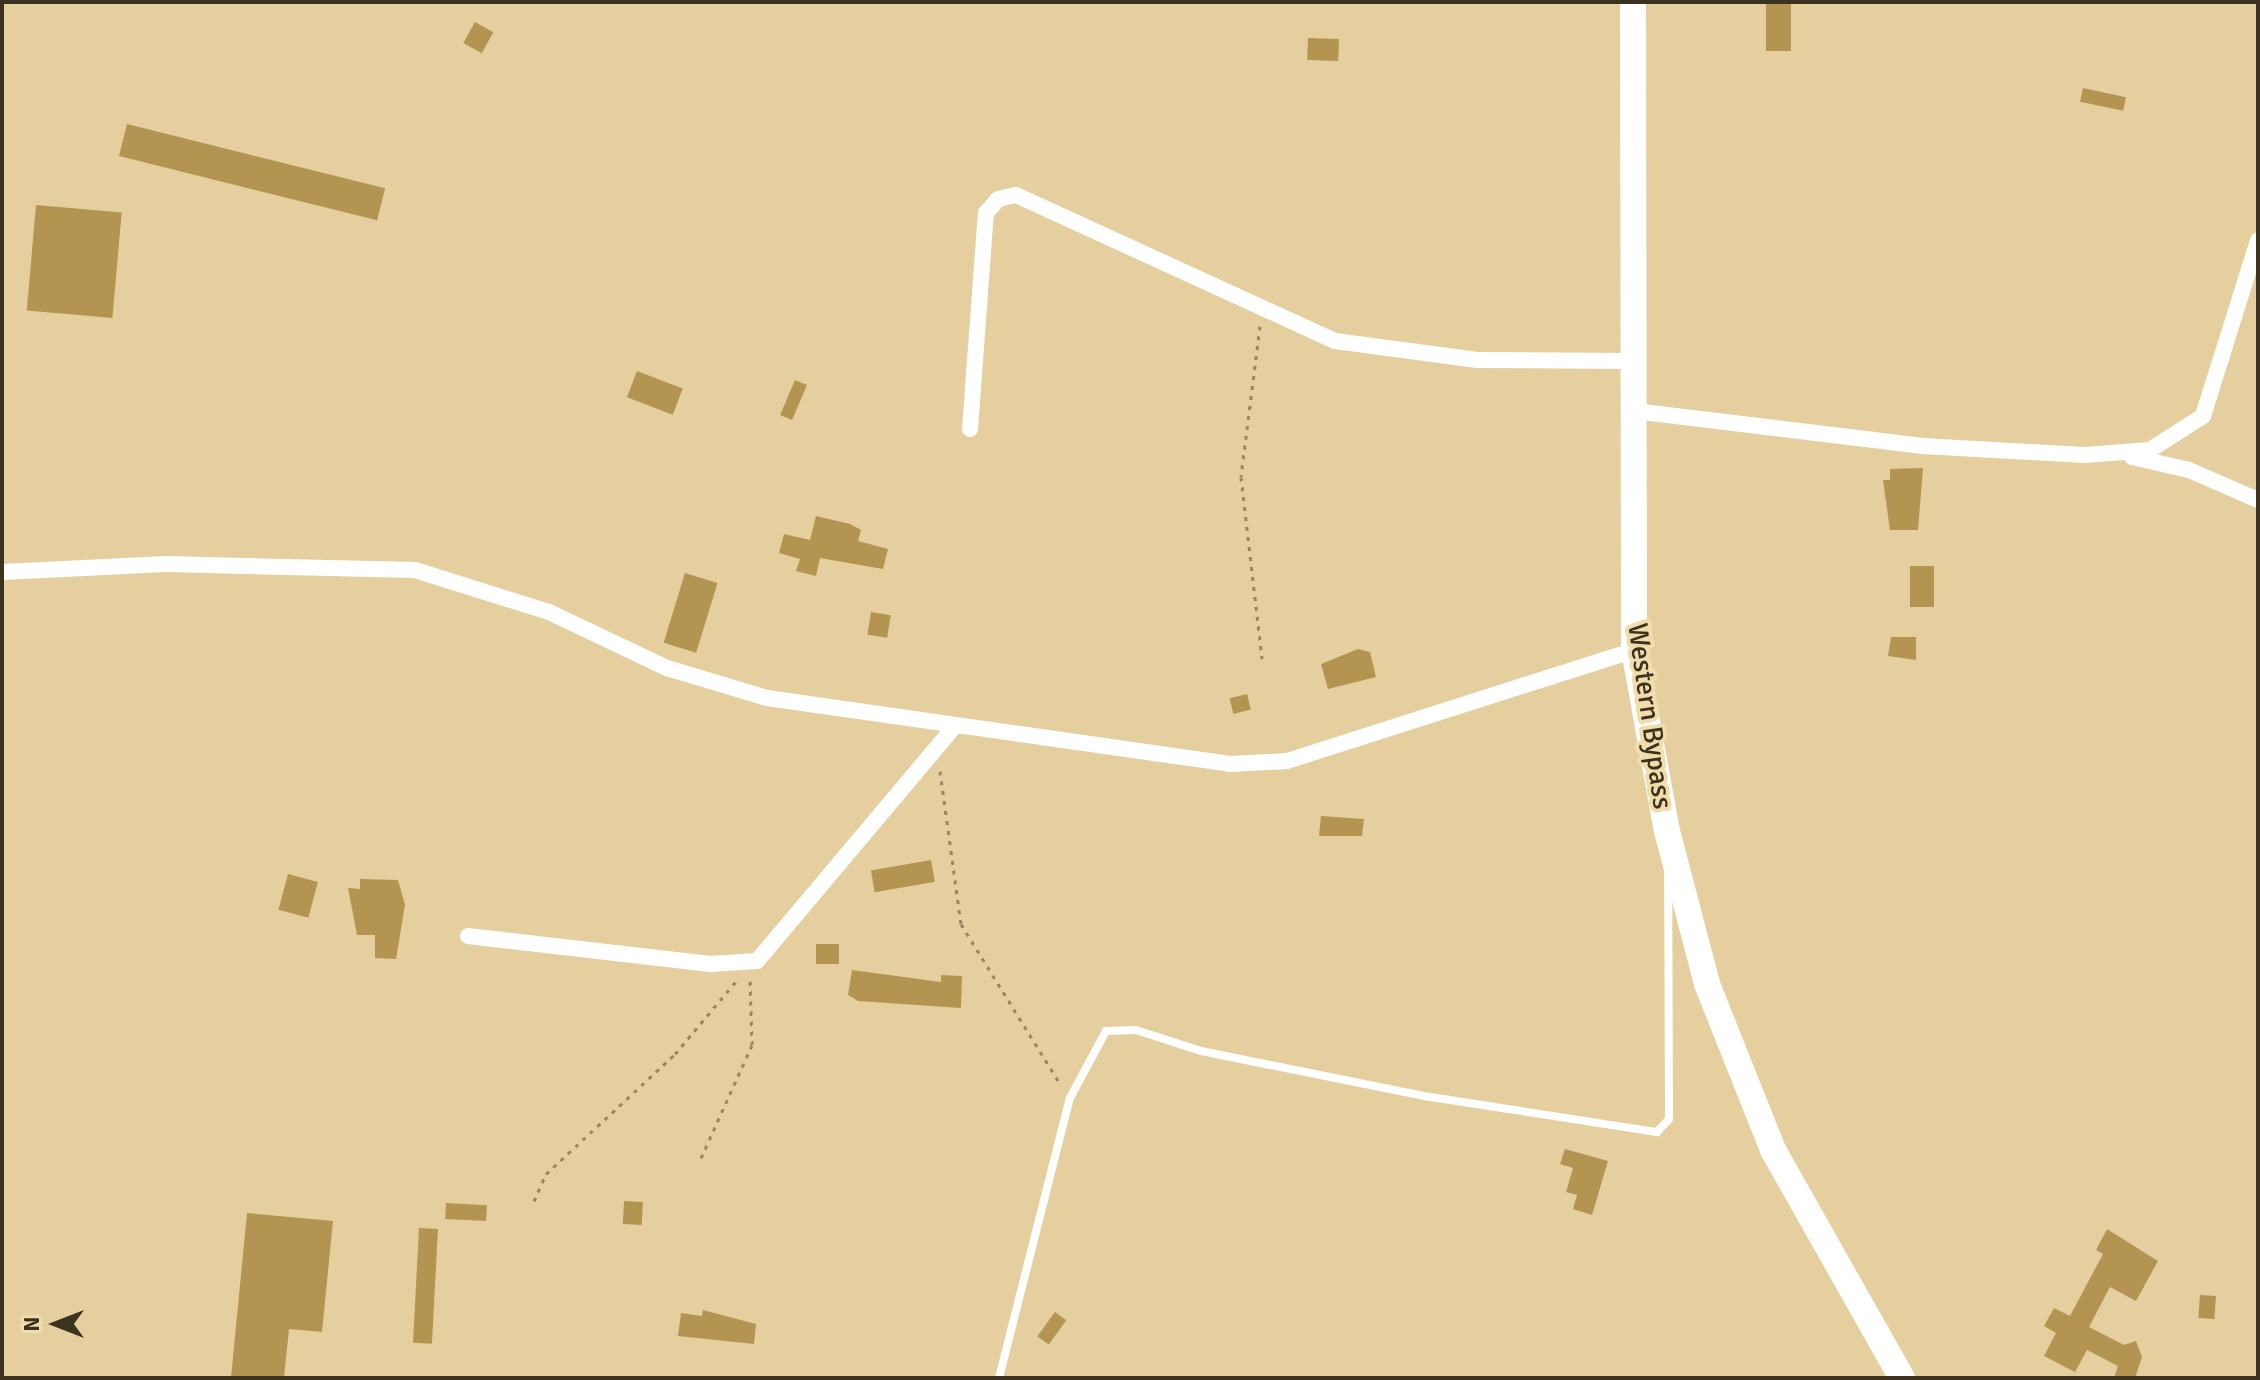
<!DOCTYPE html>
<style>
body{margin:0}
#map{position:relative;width:2260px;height:1380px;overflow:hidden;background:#e5cf9f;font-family:Signika,sans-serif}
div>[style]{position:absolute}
.building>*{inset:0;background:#b39551;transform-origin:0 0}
.path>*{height:3px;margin-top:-1.5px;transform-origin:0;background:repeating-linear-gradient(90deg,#988765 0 4px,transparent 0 10px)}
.service>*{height:8px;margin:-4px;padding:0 4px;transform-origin:4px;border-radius:4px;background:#fff}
.minor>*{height:16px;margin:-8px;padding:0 8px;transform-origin:8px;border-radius:8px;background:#fff}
.primary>*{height:26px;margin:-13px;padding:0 13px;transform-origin:13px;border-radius:13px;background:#fff}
span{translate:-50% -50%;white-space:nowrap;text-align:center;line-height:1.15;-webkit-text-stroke:8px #f3dcab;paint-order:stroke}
.street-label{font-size:28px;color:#3b321f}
.frame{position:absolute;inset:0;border:4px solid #3b321f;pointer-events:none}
.north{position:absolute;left:16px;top:1284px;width:80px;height:80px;-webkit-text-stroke:6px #f3dcab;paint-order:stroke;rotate:270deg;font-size:22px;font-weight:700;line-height:32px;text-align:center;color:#3b321f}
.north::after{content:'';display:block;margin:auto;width:28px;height:36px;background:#3b321f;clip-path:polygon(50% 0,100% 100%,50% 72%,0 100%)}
</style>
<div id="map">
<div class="building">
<div style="left:1766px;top:2px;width:25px;height:49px"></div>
<div style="left:475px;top:22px;width:21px;height:24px;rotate:29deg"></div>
<div style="left:1308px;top:38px;width:31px;height:22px;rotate:2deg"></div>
<div style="left:2083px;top:88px;width:44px;height:14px;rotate:12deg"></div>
<div style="left:127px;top:124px;width:266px;height:33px;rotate:14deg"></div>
<div style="left:36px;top:205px;width:86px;height:106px;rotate:5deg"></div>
<div style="left:637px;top:371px;width:49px;height:28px;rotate:21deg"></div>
<div style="left:795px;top:380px;width:13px;height:38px;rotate:23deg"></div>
<div style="clip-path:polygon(1923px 468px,1918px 530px,1890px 530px,1883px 480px,1890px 480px,1890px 469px)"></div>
<div style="clip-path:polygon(816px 516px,850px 524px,861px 530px,858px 541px,888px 549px,883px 569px,820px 558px,816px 576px,796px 571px,800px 559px,779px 553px,784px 534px,810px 540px)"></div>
<div style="left:1910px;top:566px;width:24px;height:41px"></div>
<div style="left:685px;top:573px;width:34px;height:73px;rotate:17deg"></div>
<div style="left:871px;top:612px;width:20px;height:23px;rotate:9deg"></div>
<div style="clip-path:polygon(1891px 637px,1916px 637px,1916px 660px,1888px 656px)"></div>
<div style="clip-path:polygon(1358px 649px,1370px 652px,1376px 677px,1328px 689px,1321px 664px)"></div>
<div style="left:1247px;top:694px;width:16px;height:18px;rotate:76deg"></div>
<div style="clip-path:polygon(1321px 816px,1364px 819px,1362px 836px,1319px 836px)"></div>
<div style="left:931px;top:860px;width:22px;height:61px;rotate:80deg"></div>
<div style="left:288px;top:874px;width:31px;height:37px;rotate:15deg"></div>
<div style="clip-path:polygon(360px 879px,398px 880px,405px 905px,396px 959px,375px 958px,375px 935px,357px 935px,348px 888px,360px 889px)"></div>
<div style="left:816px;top:944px;width:23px;height:20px"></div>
<div style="clip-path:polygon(852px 970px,941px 982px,941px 975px,962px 976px,961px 1008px,858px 1001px,848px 995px)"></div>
<div style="clip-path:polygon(1565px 1149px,1608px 1161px,1592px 1215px,1573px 1209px,1577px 1195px,1566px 1192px,1573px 1168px,1560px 1164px)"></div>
<div style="left:624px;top:1201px;width:19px;height:23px;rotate:3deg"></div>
<div style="left:446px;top:1203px;width:41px;height:16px;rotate:3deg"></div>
<div style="clip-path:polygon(247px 1213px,333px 1221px,322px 1332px,289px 1329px,284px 1378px,231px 1378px)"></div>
<div style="left:419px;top:1228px;width:19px;height:115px;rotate:3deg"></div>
<div style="clip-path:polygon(2107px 1229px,2158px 1261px,2136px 1301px,2110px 1287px,2089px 1327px,2124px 1345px,2136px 1341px,2142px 1357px,2135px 1378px,2114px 1378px,2118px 1366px,2087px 1350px,2075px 1372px,2044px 1356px,2056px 1333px,2044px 1326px,2054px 1308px,2070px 1316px,2103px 1254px,2096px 1250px)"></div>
<div style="left:2200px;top:1295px;width:16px;height:23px;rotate:4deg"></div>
<div style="clip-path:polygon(703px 1310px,756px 1324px,754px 1344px,678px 1336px,681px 1313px,702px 1316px)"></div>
<div style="left:1055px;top:1312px;width:14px;height:30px;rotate:36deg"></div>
</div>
<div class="path">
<div style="left:1260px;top:326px;width:152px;rotate:97.2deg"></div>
<div style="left:1241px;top:477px;width:183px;rotate:83.4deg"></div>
<div style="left:940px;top:771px;width:154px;rotate:82.2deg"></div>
<div style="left:961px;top:924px;width:190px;rotate:58.2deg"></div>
<div style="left:701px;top:1158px;width:124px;rotate:-65.7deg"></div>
<div style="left:752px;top:1045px;width:67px;rotate:-91.7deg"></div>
<div style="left:534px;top:1201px;width:30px;rotate:-66deg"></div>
<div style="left:546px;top:1174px;width:176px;rotate:-42.9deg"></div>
<div style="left:675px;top:1054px;width:98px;rotate:-50deg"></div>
</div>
<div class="service">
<div style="left:999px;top:1378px;width:289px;rotate:-75.8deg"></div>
<div style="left:1070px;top:1098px;width:76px;rotate:-61.8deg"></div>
<div style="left:1106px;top:1031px;width:30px;rotate:-2deg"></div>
<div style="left:1136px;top:1030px;width:68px;rotate:17.9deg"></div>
<div style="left:1201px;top:1051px;width:227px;rotate:11.4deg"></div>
<div style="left:1424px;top:1096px;width:236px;rotate:8.8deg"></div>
<div style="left:1657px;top:1132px;width:18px;rotate:-47deg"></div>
<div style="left:1669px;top:1119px;width:245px;rotate:-90.2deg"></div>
</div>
<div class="minor">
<div style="left:1634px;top:411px;width:291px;rotate:6.9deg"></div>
<div style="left:1923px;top:446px;width:161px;rotate:3.2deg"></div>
<div style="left:2084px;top:455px;width:66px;rotate:-4.3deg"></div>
<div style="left:2150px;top:450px;width:63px;rotate:-32.7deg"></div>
<div style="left:2203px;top:416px;width:184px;rotate:-72.6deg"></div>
<div style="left:970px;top:429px;width:217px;rotate:-85.8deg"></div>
<div style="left:986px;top:213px;width:18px;rotate:-49deg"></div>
<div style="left:998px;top:199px;width:18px;rotate:-13deg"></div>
<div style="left:1016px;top:195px;width:351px;rotate:24.6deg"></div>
<div style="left:1335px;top:341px;width:144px;rotate:7.6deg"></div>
<div style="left:1478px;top:360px;width:157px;rotate:0.4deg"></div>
<div style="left:2132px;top:457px;width:58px;rotate:12.8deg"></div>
<div style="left:2189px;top:470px;width:75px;rotate:23.5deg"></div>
<div style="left:2px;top:572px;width:164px;rotate:-2.8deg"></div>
<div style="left:166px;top:564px;width:249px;rotate:1.4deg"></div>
<div style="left:415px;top:570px;width:140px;rotate:17.4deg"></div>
<div style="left:549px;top:612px;width:131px;rotate:25.4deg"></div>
<div style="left:667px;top:668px;width:104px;rotate:16.7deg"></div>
<div style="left:767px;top:698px;width:468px;rotate:8.1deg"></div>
<div style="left:1230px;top:764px;width:57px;rotate:-3deg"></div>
<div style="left:1287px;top:761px;width:364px;rotate:-17.7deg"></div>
<div style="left:468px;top:936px;width:244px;rotate:6.6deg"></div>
<div style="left:710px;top:964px;width:47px;rotate:-3.7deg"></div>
<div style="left:757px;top:961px;width:307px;rotate:-49.9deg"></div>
</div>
<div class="primary">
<div style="left:1633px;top:2px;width:648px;rotate:89.91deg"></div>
<div style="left:1634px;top:650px;width:184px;rotate:79.7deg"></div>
<div style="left:1667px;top:831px;width:158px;rotate:75.3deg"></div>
<div style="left:1707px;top:984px;width:179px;rotate:68.3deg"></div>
<div style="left:1773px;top:1150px;width:262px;rotate:60.5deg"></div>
</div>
<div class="street-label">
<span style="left:1650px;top:716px;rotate:82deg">Western Bypass</span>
</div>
<div class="frame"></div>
<div class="north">N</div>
</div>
